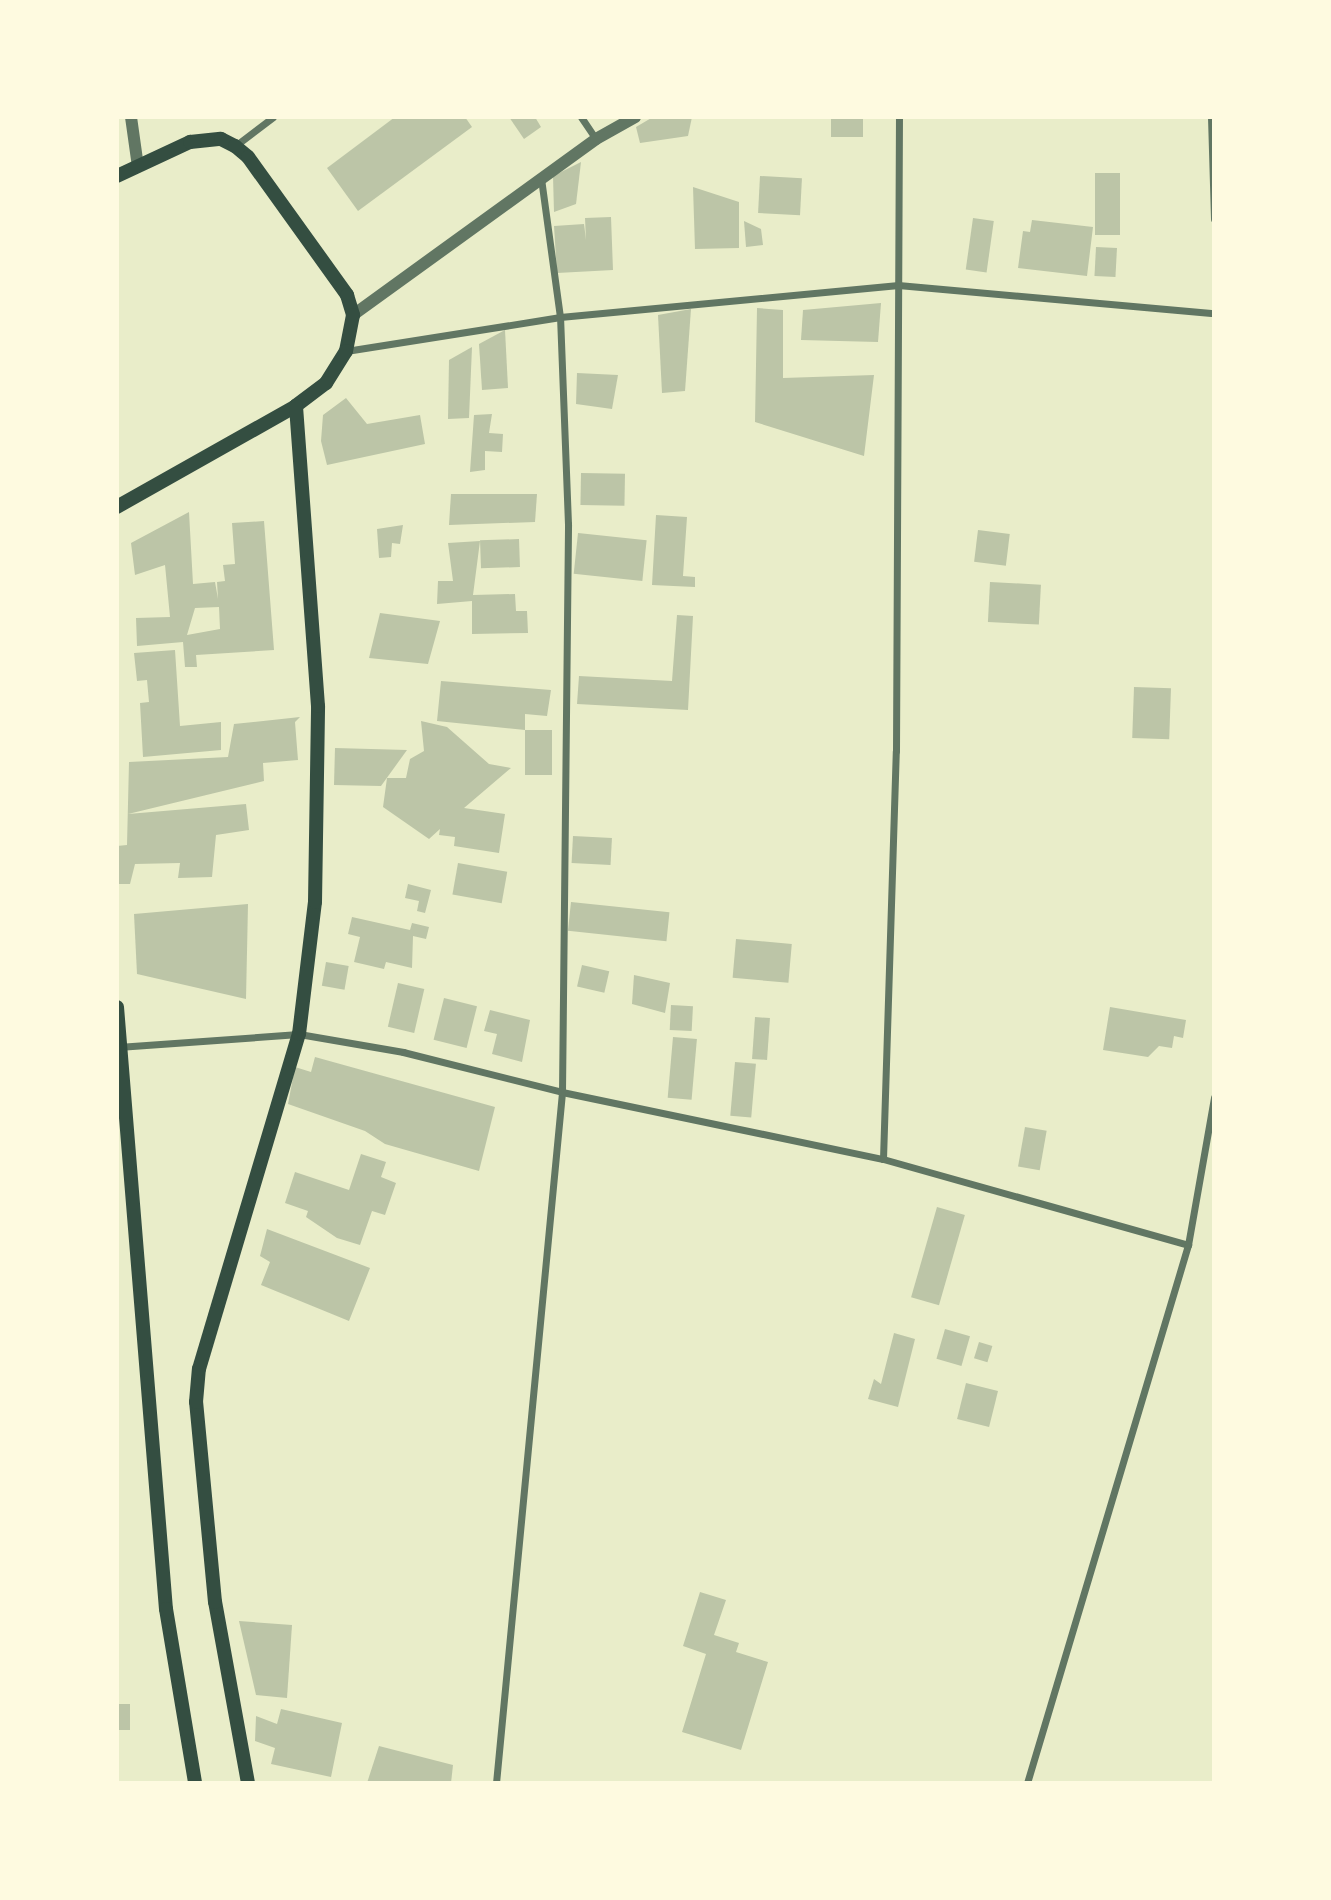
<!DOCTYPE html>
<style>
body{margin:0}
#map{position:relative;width:1331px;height:1900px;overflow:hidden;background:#e9edc9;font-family:Lato,sans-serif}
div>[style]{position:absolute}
.building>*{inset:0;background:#bcc5a7;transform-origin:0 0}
.minor>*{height:7px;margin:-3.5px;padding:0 3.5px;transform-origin:3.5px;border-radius:3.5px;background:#617663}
.tertiary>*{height:12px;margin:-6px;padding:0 6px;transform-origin:6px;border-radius:6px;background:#617663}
.secondary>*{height:14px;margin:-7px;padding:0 7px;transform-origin:7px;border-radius:7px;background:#344e41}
span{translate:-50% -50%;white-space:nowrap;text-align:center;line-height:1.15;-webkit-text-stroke:5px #fefae0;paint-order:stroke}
.frame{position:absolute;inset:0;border:119px solid #fefae0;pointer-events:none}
</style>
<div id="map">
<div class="building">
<div style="clip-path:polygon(395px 117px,465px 117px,472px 127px,358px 211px,327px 168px)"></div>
<div style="clip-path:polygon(509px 117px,535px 117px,541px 127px,524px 139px)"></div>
<div style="clip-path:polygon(653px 117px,692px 117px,688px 136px,640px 143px,636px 127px)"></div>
<div style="left:831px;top:117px;width:32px;height:20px"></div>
<div style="clip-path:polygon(581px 162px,576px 204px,554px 212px,553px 176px)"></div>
<div style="left:1095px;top:173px;width:25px;height:62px"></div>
<div style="left:760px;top:176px;width:42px;height:37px;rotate:3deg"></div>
<div style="clip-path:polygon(693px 187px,739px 202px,739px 248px,695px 249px)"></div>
<div style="clip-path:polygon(611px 217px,613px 270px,557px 273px,554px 226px,584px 224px,586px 240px,585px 218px)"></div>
<div style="left:973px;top:218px;width:21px;height:52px;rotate:8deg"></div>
<div style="clip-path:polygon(1032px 220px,1093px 227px,1087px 276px,1018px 268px,1023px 231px,1030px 232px)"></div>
<div style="clip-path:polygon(744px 221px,761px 229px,763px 245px,746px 247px)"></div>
<div style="left:1096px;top:247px;width:21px;height:29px;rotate:3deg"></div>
<div style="clip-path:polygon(881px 303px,878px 342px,801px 340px,803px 310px)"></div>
<div style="clip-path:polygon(757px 308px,783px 310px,783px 378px,874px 375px,864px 456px,755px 422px)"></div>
<div style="clip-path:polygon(691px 309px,685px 391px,662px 393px,658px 315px)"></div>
<div style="clip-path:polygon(505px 330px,508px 388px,482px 390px,479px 344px)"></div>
<div style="clip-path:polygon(472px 347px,469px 418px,448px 419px,449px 360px)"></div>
<div style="clip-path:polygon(577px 373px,618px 375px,612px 409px,576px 404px)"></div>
<div style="clip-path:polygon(346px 398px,367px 424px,420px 415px,425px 444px,327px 465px,321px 441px,323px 415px)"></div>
<div style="clip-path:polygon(492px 414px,489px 433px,503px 434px,502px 452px,485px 451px,485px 470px,470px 472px,474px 415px)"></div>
<div style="left:581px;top:473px;width:44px;height:32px;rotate:1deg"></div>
<div style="clip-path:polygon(451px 494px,537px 494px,535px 522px,449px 525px)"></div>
<div style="clip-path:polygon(evenodd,189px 512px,193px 584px,215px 582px,218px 599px,217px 582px,225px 581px,223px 565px,235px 564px,232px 523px,264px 521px,274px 650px,196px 655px,197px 667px,185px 667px,183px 642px,137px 646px,136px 618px,170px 617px,165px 565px,135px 575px,131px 543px,189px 512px,219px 607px,220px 629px,187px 635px,195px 608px,219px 607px)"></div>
<div style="clip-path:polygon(656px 515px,687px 517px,683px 576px,695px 577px,695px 587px,652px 585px)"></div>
<div style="clip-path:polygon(403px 525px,400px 544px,392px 543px,391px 557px,379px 558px,377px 529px)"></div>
<div style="left:978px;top:530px;width:32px;height:32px;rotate:7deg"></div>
<div style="left:578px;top:533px;width:69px;height:41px;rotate:6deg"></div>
<div style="left:519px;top:539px;width:28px;height:39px;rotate:88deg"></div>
<div style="clip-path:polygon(480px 541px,473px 595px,515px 594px,516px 611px,527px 611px,528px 633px,472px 634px,472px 601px,437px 604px,438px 581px,453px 581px,448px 543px)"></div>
<div style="left:990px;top:582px;width:51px;height:40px;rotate:3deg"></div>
<div style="clip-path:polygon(380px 613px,440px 621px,428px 664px,369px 658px)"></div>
<div style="clip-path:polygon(677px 615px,693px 616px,688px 710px,577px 704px,579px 676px,672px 681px)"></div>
<div style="clip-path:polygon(175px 650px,180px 726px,221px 722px,221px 750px,143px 757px,140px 703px,149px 702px,147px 680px,137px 681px,134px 653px)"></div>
<div style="clip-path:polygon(441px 681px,551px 690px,547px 716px,525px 714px,525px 730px,437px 721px)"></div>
<div style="left:1134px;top:687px;width:37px;height:51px;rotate:2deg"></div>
<div style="clip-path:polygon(300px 717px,295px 722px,298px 760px,263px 763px,264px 781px,128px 814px,246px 804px,249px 830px,216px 835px,212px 877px,178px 878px,180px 863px,135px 864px,130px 884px,117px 884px,117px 846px,127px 845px,129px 762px,228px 757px,234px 724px)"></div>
<div style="clip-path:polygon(421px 721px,447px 727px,489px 764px,511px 768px,464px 808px,505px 814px,499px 853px,454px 846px,455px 837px,439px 835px,440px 829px,429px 839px,383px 807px,387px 778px,406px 778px,410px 759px,424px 751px)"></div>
<div style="left:525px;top:730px;width:27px;height:45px"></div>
<div style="clip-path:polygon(335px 748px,407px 750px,381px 786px,334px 785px)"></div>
<div style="left:573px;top:836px;width:39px;height:27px;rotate:3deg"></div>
<div style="left:458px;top:863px;width:50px;height:32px;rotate:10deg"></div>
<div style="clip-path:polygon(408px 884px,431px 890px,425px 913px,417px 911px,419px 901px,405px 898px)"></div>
<div style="left:571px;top:902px;width:99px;height:29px;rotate:6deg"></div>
<div style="clip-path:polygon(248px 904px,246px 999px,137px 974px,134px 914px)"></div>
<div style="clip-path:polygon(352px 917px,410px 930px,412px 923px,429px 927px,426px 939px,413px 936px,412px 968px,386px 962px,384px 969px,354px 962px,360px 937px,348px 934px)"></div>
<div style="left:736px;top:939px;width:56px;height:39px;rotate:5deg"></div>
<div style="left:326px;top:962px;width:23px;height:24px;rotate:10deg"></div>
<div style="left:582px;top:965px;width:28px;height:22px;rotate:13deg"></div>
<div style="clip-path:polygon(634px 975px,670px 983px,665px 1013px,632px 1004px)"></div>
<div style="left:398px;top:983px;width:27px;height:45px;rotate:13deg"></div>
<div style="left:444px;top:998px;width:34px;height:43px;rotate:14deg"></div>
<div style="left:671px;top:1005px;width:22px;height:25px;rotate:3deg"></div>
<div style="clip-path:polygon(1110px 1007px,1186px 1020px,1183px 1038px,1174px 1036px,1172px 1048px,1159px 1046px,1148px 1057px,1103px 1050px)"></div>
<div style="clip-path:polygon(490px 1010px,530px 1020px,522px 1062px,492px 1054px,497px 1034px,484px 1031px)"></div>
<div style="left:755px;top:1017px;width:15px;height:42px;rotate:4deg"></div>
<div style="left:673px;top:1037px;width:24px;height:61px;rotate:5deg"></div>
<div style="clip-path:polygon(315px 1057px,495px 1107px,479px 1171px,385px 1144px,365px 1131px,288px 1104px,295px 1067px,311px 1072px)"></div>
<div style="left:735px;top:1062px;width:21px;height:54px;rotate:5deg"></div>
<div style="left:1025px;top:1127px;width:22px;height:40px;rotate:10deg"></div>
<div style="clip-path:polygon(361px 1154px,386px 1162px,381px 1177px,396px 1183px,385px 1215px,372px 1211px,360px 1245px,337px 1238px,306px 1217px,308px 1211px,285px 1203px,295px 1172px,349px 1190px)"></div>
<div style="left:937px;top:1207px;width:29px;height:94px;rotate:16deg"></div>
<div style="clip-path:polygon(267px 1229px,370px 1268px,349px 1321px,261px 1285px,270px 1262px,260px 1256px)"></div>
<div style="left:945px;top:1329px;width:26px;height:31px;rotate:16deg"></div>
<div style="clip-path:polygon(894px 1333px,915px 1339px,898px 1407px,868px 1399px,874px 1379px,881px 1384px)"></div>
<div style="left:979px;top:1342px;width:14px;height:17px;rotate:17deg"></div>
<div style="left:966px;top:1383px;width:33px;height:37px;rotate:14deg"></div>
<div style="clip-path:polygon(700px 1592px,726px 1600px,714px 1635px,739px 1643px,736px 1652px,768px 1662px,741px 1750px,682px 1732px,706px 1654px,683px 1646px)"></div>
<div style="clip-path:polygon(239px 1621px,292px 1625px,287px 1698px,256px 1695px)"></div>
<div style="left:117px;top:1704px;width:13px;height:26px"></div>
<div style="clip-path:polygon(281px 1709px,342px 1723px,331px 1777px,271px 1764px,275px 1748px,255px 1741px,256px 1716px,277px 1724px)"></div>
<div style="clip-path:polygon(379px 1746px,453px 1765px,451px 1783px,367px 1783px)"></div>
</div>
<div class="minor">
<div style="left:581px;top:117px;width:27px;rotate:56deg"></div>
<div style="left:1211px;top:117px;width:102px;rotate:88.3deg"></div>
<div style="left:235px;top:146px;width:48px;rotate:-37.3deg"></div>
<div style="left:346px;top:351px;width:217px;rotate:-9deg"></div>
<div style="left:560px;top:317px;width:340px;rotate:-5.4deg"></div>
<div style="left:898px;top:285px;width:317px;rotate:5.1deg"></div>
<div style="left:118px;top:1047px;width:181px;rotate:-4.1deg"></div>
<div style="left:299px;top:1034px;width:106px;rotate:9.8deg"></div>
<div style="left:403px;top:1052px;width:164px;rotate:14.1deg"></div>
<div style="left:562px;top:1092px;width:328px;rotate:11.8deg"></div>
<div style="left:883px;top:1159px;width:317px;rotate:15.7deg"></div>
<div style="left:883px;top:1159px;width:408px;rotate:-88.2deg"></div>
<div style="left:896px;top:751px;width:634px;rotate:-89.73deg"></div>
<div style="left:496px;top:1783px;width:694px;rotate:-84.54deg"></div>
<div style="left:562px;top:1092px;width:568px;rotate:-89.39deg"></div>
<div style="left:568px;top:524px;width:207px;rotate:-92.2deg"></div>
<div style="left:560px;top:317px;width:139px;rotate:-97.8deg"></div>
<div style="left:1027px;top:1783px;width:562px;rotate:-73.34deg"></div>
<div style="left:1188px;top:1245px;width:150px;rotate:-80deg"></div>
</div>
<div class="tertiary">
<div style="left:131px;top:117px;width:50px;rotate:82deg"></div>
<div style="left:353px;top:315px;width:300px;rotate:-35.9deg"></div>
<div style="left:596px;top:139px;width:45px;rotate:-29.4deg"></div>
</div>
<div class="secondary">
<div style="left:117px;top:176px;width:81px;rotate:-25deg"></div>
<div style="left:190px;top:142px;width:31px;rotate:-6deg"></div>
<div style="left:221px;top:139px;width:16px;rotate:27deg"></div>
<div style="left:235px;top:146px;width:17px;rotate:40deg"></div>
<div style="left:248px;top:157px;width:170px;rotate:54.3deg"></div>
<div style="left:347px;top:295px;width:21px;rotate:73deg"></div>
<div style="left:353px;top:315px;width:37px;rotate:101deg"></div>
<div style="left:346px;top:351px;width:38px;rotate:122deg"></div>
<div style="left:326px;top:383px;width:38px;rotate:143deg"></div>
<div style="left:296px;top:406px;width:206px;rotate:150.6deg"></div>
<div style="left:117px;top:1007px;width:604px;rotate:85.35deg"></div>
<div style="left:166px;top:1609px;width:176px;rotate:80.5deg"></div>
<div style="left:248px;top:1783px;width:184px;rotate:-100.3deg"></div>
<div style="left:215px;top:1602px;width:201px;rotate:-95.4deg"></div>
<div style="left:196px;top:1402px;width:33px;rotate:-85deg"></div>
<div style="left:199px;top:1369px;width:350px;rotate:-73.4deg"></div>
<div style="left:299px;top:1034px;width:133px;rotate:-83.1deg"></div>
<div style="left:315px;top:902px;width:196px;rotate:-89.1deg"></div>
<div style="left:318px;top:706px;width:301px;rotate:-94.2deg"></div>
</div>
<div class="frame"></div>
</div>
